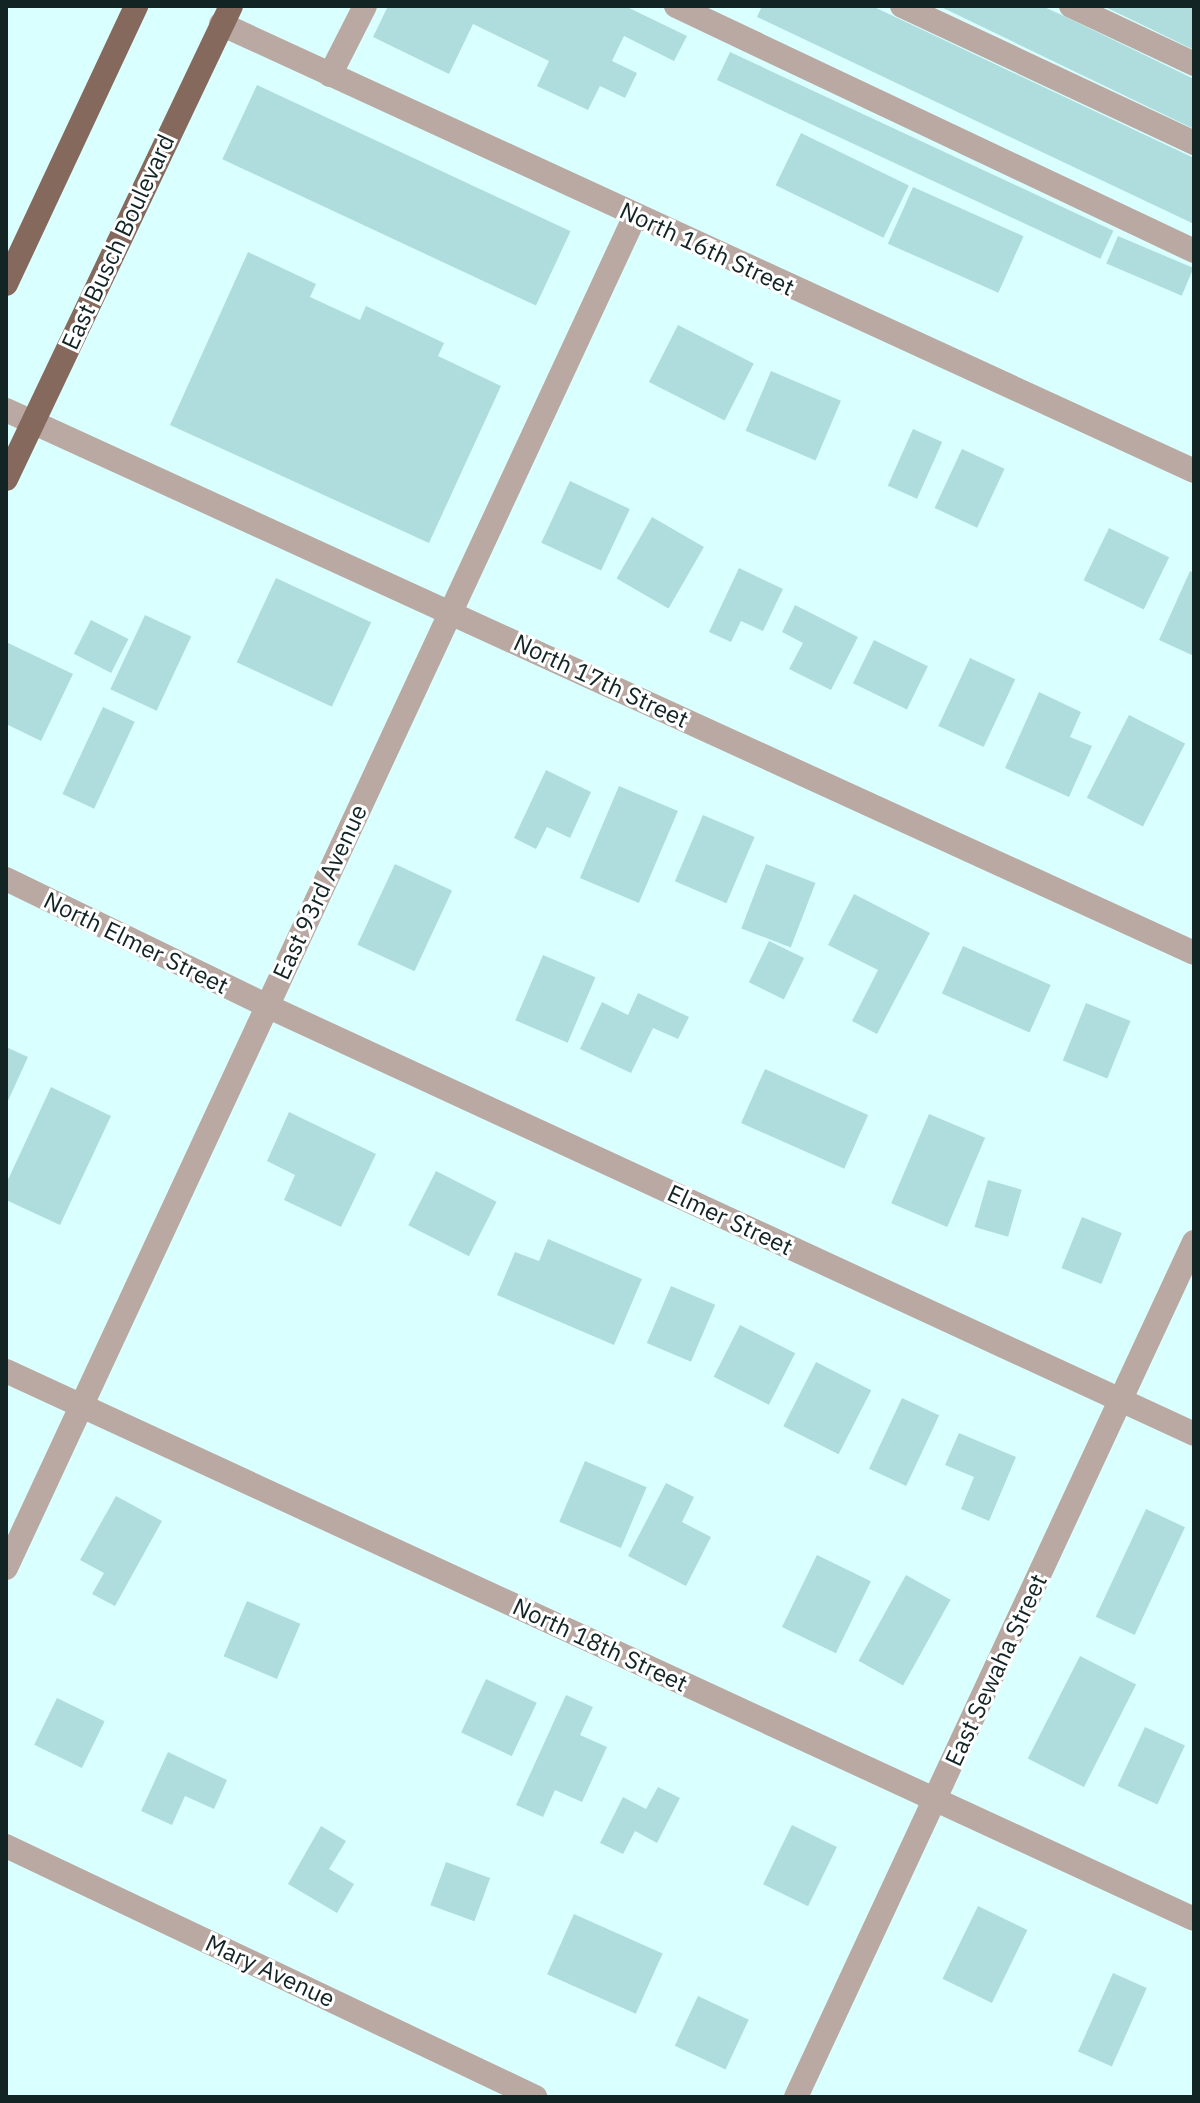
<!DOCTYPE html>
<style>
body{margin:0}
#map{position:relative;width:1200px;height:2103px;overflow:hidden;background:#daffff;font-family:"IBM Plex Sans",sans-serif}
div>[style]{position:absolute}
.building>*{inset:0;background:#afddde;transform-origin:0 0}
.minor>*{height:24px;margin:-12px;padding:0 12px;transform-origin:12px;border-radius:12px;background:#b9a9a2}
.major>*{height:24px;margin:-12px;padding:0 12px;transform-origin:12px;border-radius:12px;background:#85695d}
span{translate:-50% -50%;white-space:nowrap;text-align:center;line-height:1.15;-webkit-text-stroke:6px #fff;paint-order:stroke}
.street-label{font-size:24px;color:#122424}
.frame{position:absolute;inset:0;border:8px solid #122424;pointer-events:none}
</style>
<div id="map">
<div class="building">
<div style="clip-path:polygon(388px 6px,625px 6px,687px 36px,674px 61px,624px 36px,612px 61px,637px 73px,625px 98px,600px 86px,588px 110px,537px 86px,549px 61px,473px 24px,449px 74px,373px 37px)"></div>
<div style="clip-path:polygon(762px 6px,872px 6px,1194px 158px,1194px 224px,757px 17px)"></div>
<div style="clip-path:polygon(939px 6px,1042px 6px,1064px 16px,1194px 79px,1194px 129px)"></div>
<div style="clip-path:polygon(1103px 6px,1194px 6px,1194px 50px,1151px 29px)"></div>
<div style="left:730px;top:52px;width:423px;height:31px;rotate:25deg"></div>
<div style="left:257px;top:85px;width:346px;height:82px;rotate:25deg"></div>
<div style="left:801px;top:133px;width:120px;height:58px;rotate:26deg"></div>
<div style="left:913px;top:187px;width:121px;height:62px;rotate:24deg"></div>
<div style="left:1118px;top:236px;width:82px;height:30px;rotate:23deg"></div>
<div style="clip-path:polygon(248px 252px,316px 284px,310px 297px,360px 320px,366px 306px,444px 343px,438px 356px,501px 386px,429px 543px,170px 425px)"></div>
<div style="left:678px;top:325px;width:85px;height:64px;rotate:27deg"></div>
<div style="left:771px;top:371px;width:76px;height:65px;rotate:23deg"></div>
<div style="left:913px;top:429px;width:32px;height:62px;rotate:24deg"></div>
<div style="left:962px;top:449px;width:47px;height:65px;rotate:25deg"></div>
<div style="left:570px;top:481px;width:66px;height:68px;rotate:25deg"></div>
<div style="left:652px;top:517px;width:60px;height:71px;rotate:30deg"></div>
<div style="left:1109px;top:528px;width:67px;height:58px;rotate:26deg"></div>
<div style="clip-path:polygon(739px 568px,783px 589px,763px 631px,741px 621px,731px 642px,709px 632px)"></div>
<div style="clip-path:polygon(1190px 571px,1194px 573px,1194px 656px,1159px 640px)"></div>
<div style="left:276px;top:578px;width:105px;height:93px;rotate:25deg"></div>
<div style="clip-path:polygon(795px 605px,858px 637px,831px 690px,789px 669px,803px 643px,782px 632px)"></div>
<div style="left:145px;top:615px;width:51px;height:82px;rotate:25deg"></div>
<div style="left:91px;top:620px;width:42px;height:38px;rotate:27deg"></div>
<div style="left:874px;top:640px;width:60px;height:48px;rotate:26deg"></div>
<div style="clip-path:polygon(6px 642px,73px 674px,41px 741px,6px 724px)"></div>
<div style="left:970px;top:658px;width:50px;height:75px;rotate:25deg"></div>
<div style="clip-path:polygon(1039px 692px,1081px 712px,1070px 737px,1092px 746px,1069px 797px,1005px 768px)"></div>
<div style="left:103px;top:707px;width:35px;height:96px;rotate:25deg"></div>
<div style="left:1129px;top:715px;width:63px;height:93px;rotate:27deg"></div>
<div style="clip-path:polygon(546px 770px,591px 792px,570px 838px,547px 827px,536px 849px,514px 838px)"></div>
<div style="left:619px;top:786px;width:64px;height:100px;rotate:23deg"></div>
<div style="left:703px;top:815px;width:56px;height:72px;rotate:23deg"></div>
<div style="left:395px;top:864px;width:63px;height:89px;rotate:25deg"></div>
<div style="left:766px;top:864px;width:53px;height:69px;rotate:21deg"></div>
<div style="clip-path:polygon(854px 894px,930px 933px,877px 1034px,852px 1021px,878px 970px,828px 945px)"></div>
<div style="left:769px;top:941px;width:39px;height:46px;rotate:26deg"></div>
<div style="left:963px;top:946px;width:96px;height:52px;rotate:24deg"></div>
<div style="left:543px;top:955px;width:57px;height:71px;rotate:23deg"></div>
<div style="clip-path:polygon(638px 993px,689px 1017px,678px 1039px,653px 1028px,631px 1073px,580px 1049px,602px 1002px,628px 1015px)"></div>
<div style="left:1086px;top:1003px;width:48px;height:62px;rotate:22deg"></div>
<div style="clip-path:polygon(6px 1047px,28px 1057px,6px 1105px)"></div>
<div style="left:765px;top:1069px;width:113px;height:59px;rotate:24deg"></div>
<div style="clip-path:polygon(51px 1087px,111px 1116px,60px 1225px,6px 1200px,6px 1184px)"></div>
<div style="clip-path:polygon(289px 1112px,376px 1154px,341px 1227px,284px 1200px,295px 1175px,267px 1161px)"></div>
<div style="left:929px;top:1114px;width:61px;height:97px;rotate:23deg"></div>
<div style="left:436px;top:1171px;width:68px;height:61px;rotate:27deg"></div>
<div style="left:988px;top:1180px;width:35px;height:49px;rotate:16deg"></div>
<div style="left:1082px;top:1217px;width:43px;height:55px;rotate:22deg"></div>
<div style="clip-path:polygon(548px 1239px,642px 1279px,614px 1345px,497px 1295px,515px 1252px,539px 1261px)"></div>
<div style="left:671px;top:1286px;width:48px;height:62px;rotate:23deg"></div>
<div style="left:740px;top:1325px;width:62px;height:58px;rotate:27deg"></div>
<div style="left:816px;top:1362px;width:62px;height:72px;rotate:27deg"></div>
<div style="left:902px;top:1398px;width:41px;height:78px;rotate:25deg"></div>
<div style="clip-path:polygon(959px 1433px,1016px 1457px,989px 1521px,961px 1509px,974px 1477px,945px 1465px)"></div>
<div style="left:585px;top:1461px;width:67px;height:66px;rotate:23deg"></div>
<div style="clip-path:polygon(666px 1483px,694px 1497px,682px 1522px,711px 1537px,686px 1586px,628px 1556px)"></div>
<div style="clip-path:polygon(116px 1496px,162px 1521px,115px 1606px,92px 1594px,104px 1573px,80px 1560px)"></div>
<div style="left:1146px;top:1509px;width:43px;height:119px;rotate:25deg"></div>
<div style="left:817px;top:1555px;width:60px;height:80px;rotate:26deg"></div>
<div style="left:906px;top:1575px;width:51px;height:98px;rotate:29deg"></div>
<div style="left:247px;top:1601px;width:58px;height:60px;rotate:23deg"></div>
<div style="left:1080px;top:1656px;width:63px;height:115px;rotate:27deg"></div>
<div style="left:486px;top:1679px;width:56px;height:59px;rotate:25deg"></div>
<div style="clip-path:polygon(566px 1695px,593px 1707px,580px 1735px,607px 1747px,582px 1802px,555px 1790px,543px 1817px,516px 1805px)"></div>
<div style="left:57px;top:1698px;width:53px;height:52px;rotate:26deg"></div>
<div style="left:1145px;top:1727px;width:44px;height:65px;rotate:25deg"></div>
<div style="clip-path:polygon(168px 1752px,227px 1780px,214px 1809px,185px 1796px,172px 1825px,141px 1811px)"></div>
<div style="clip-path:polygon(658px 1787px,680px 1798px,657px 1843px,635px 1831px,623px 1854px,600px 1843px,623px 1797px,646px 1809px)"></div>
<div style="left:792px;top:1825px;width:50px;height:66px;rotate:26deg"></div>
<div style="clip-path:polygon(321px 1826px,346px 1841px,329px 1869px,354px 1884px,337px 1913px,288px 1884px)"></div>
<div style="left:446px;top:1862px;width:47px;height:46px;rotate:20deg"></div>
<div style="left:978px;top:1906px;width:55px;height:81px;rotate:26deg"></div>
<div style="left:574px;top:1914px;width:97px;height:66px;rotate:24deg"></div>
<div style="left:1113px;top:1973px;width:37px;height:86px;rotate:24deg"></div>
<div style="left:698px;top:1996px;width:56px;height:55px;rotate:25deg"></div>
</div>
<div class="minor">
<div style="left:676px;top:6px;width:573px;rotate:25.31deg"></div>
<div style="left:902px;top:6px;width:323px;rotate:25.1deg"></div>
<div style="left:1071px;top:6px;width:136px;rotate:25.2deg"></div>
<div style="left:221px;top:24px;width:1071px;rotate:24.67deg"></div>
<div style="left:330px;top:75px;width:77px;rotate:-63.1deg"></div>
<div style="left:6px;top:410px;width:1306px;rotate:24.56deg"></div>
<div style="left:6px;top:879px;width:290px;rotate:25.9deg"></div>
<div style="left:267px;top:1006px;width:1021px;rotate:24.78deg"></div>
<div style="left:6px;top:1371px;width:1308px;rotate:24.76deg"></div>
<div style="left:6px;top:1568px;width:1491px;rotate:-65.05deg"></div>
<div style="left:6px;top:1846px;width:586px;rotate:25.38deg"></div>
<div style="left:796px;top:2097px;width:943px;rotate:-65.04deg"></div>
</div>
<div class="major">
<div style="left:6px;top:284px;width:307px;rotate:-64.9deg"></div>
<div style="left:6px;top:479px;width:524px;rotate:-64.56deg"></div>
</div>
<div class="street-label">
<span style="left:118px;top:242px;rotate:-65deg">East Busch Boulevard</span>
<span style="left:707px;top:249px;rotate:25deg">North 16th Street</span>
<span style="left:601px;top:681px;rotate:25deg">North 17th Street</span>
<span style="left:320px;top:892px;rotate:-65deg">East 93rd Avenue</span>
<span style="left:136px;top:943px;rotate:26deg">North Elmer Street</span>
<span style="left:730px;top:1220px;rotate:25deg">Elmer Street</span>
<span style="left:600px;top:1645px;rotate:25deg">North 18th Street</span>
<span style="left:996px;top:1670px;rotate:-65deg">East Sewaha Street</span>
<span style="left:270px;top:1971px;rotate:25deg">Mary Avenue</span>
</div>
<div class="frame"></div>
</div>
